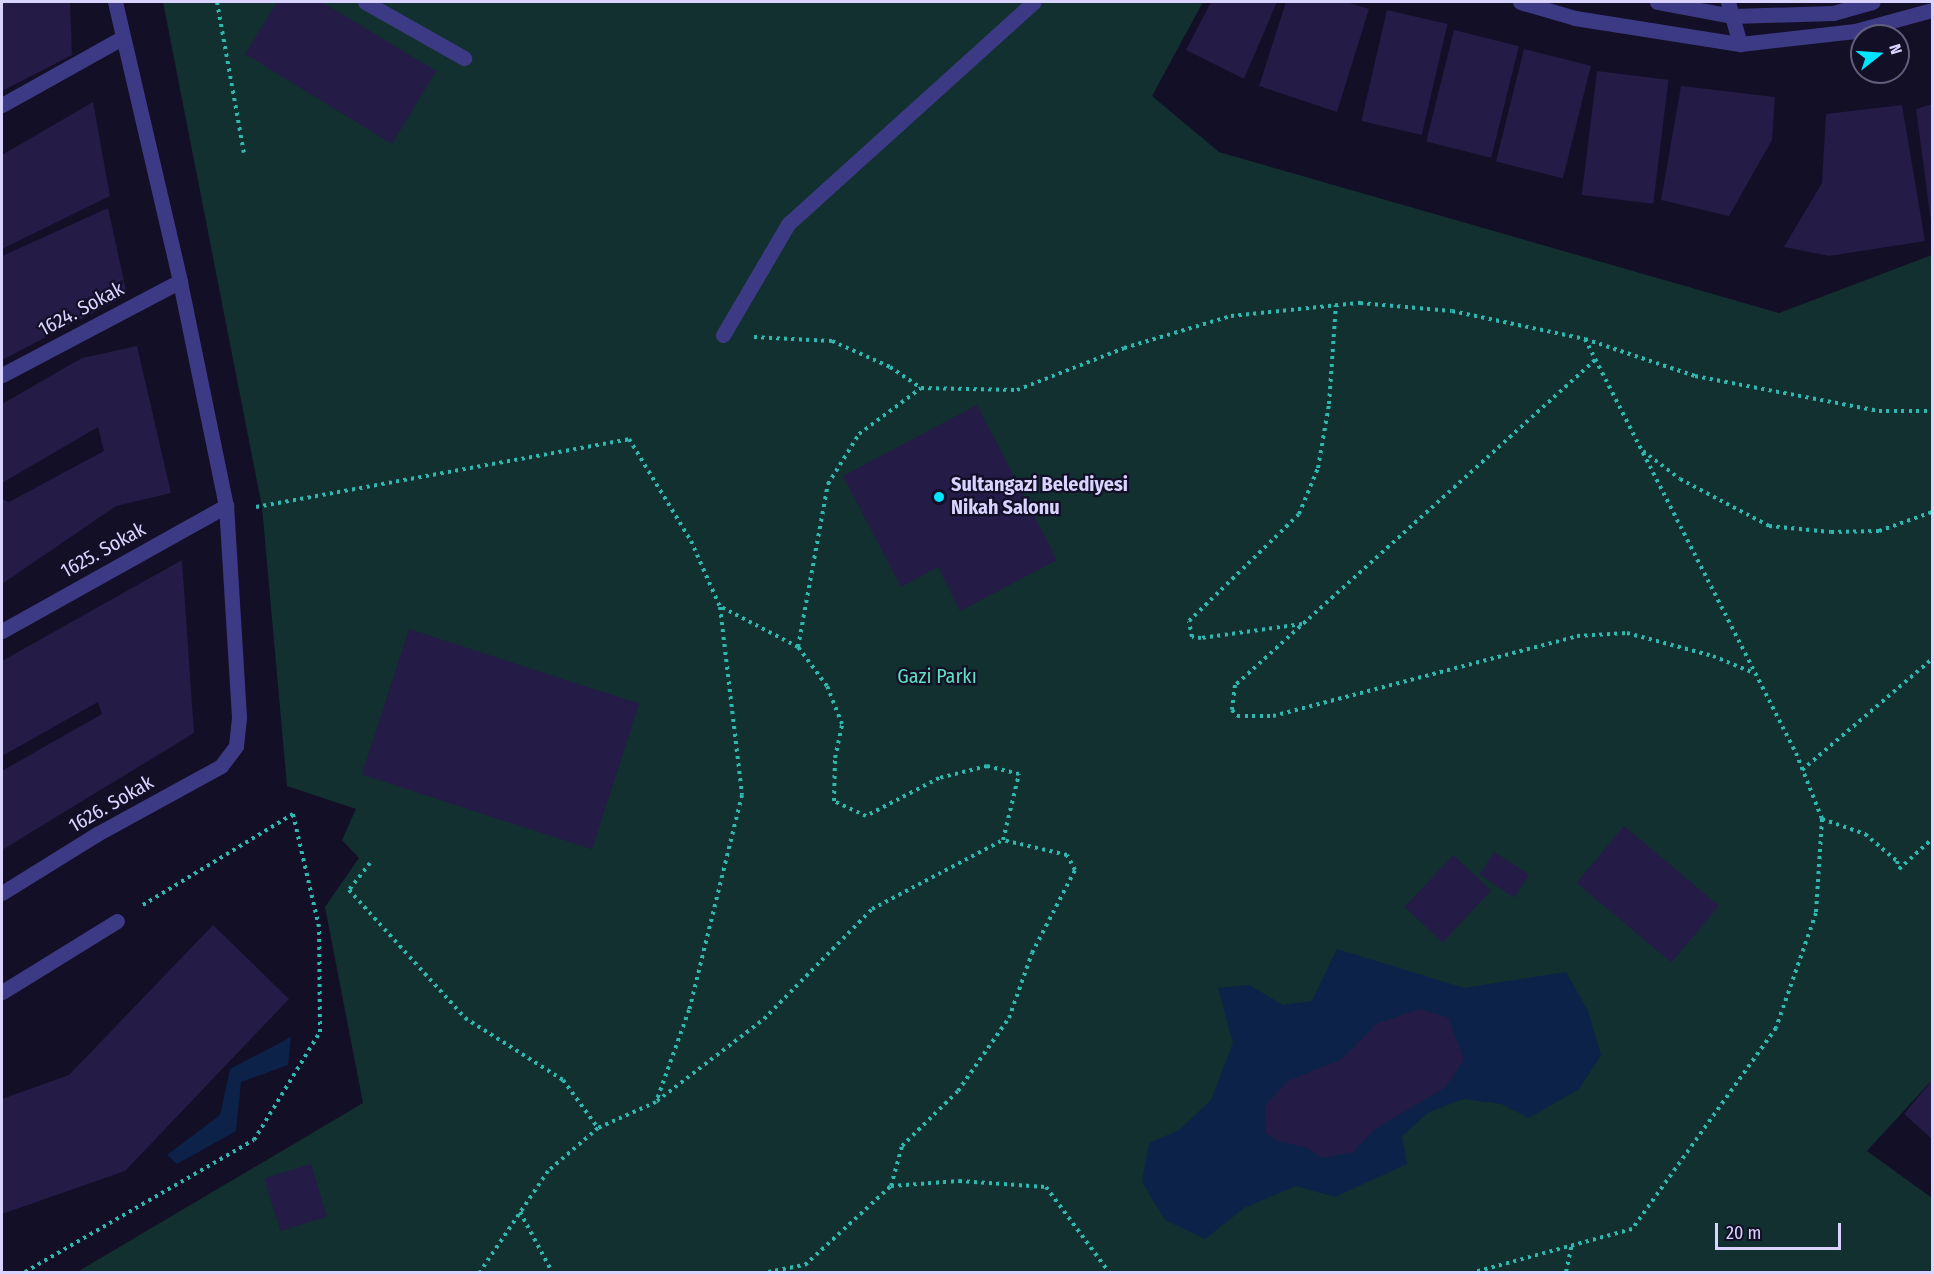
<!DOCTYPE html>
<meta charset="utf-8">
<style>
body{margin:0}
#map{position:relative;width:1934px;height:1274px;overflow:hidden;background:#130f26;font-family:"Fira Sans Condensed",sans-serif}
div>[style]{position:absolute}
.green>*{inset:0;background:#12302f}
.water>*{inset:0;background:#0c2248}
.building>*{inset:0;background:#241b47;transform-origin:0 0}
.path>*{height:4px;margin-top:-2px;transform-origin:0;background:repeating-linear-gradient(90deg,#2fb8b0 0 3px,transparent 0 7.5px)}
.service>*{height:15px;margin:-7.5px;padding:0 7.5px;transform-origin:7.5px;border-radius:7.5px;background:#3d3a85}
.minor>*{height:15px;margin:-7.5px;padding:0 7.5px;transform-origin:7.5px;border-radius:7.5px;background:#3d3a85}
.tertiary>*{height:15px;margin:-7.5px;padding:0 7.5px;transform-origin:7.5px;border-radius:7.5px;background:#3d3a85}
.dots>*{width:16px;height:16px;translate:-50% -50%;box-sizing:border-box;border:3px solid #130f26;border-radius:50%}
span{translate:-50% -50%;white-space:nowrap;text-align:center;line-height:1.15;-webkit-text-stroke:4.5px #130f26;paint-order:stroke}
.street-label{font-size:20px;color:#d9d4ff}
.poi-label{font-size:20px;color:#d9d4ff;font-weight:700}
.left{translate:0 -50%;text-align:left}
.park-label{font-size:20px;color:#5fe0c0}
.frame{position:absolute;inset:0;border:3px solid #d9d4ff;pointer-events:none}
.north{position:absolute;left:1850px;top:24px;width:60px;height:60px;box-sizing:border-box;background:#130f26;border:2px solid #625e7d;border-radius:50%;rotate:73deg;font-size:16px;font-weight:700;line-height:24px;text-align:center;color:#d9d4ff}
.north::after{content:'';display:block;margin:auto;width:21px;height:27px;background:#00e5ff;clip-path:polygon(50% 0,100% 100%,50% 72%,0 100%)}
.scale{position:absolute;left:1715px;top:1223px;width:126px;height:27px;box-sizing:border-box;border:3px solid #d9d4ff;border-top:0;padding-left:8px;font-size:18px;line-height:21px;white-space:nowrap;color:#d9d4ff;-webkit-text-stroke:4px #130f26;paint-order:stroke}
</style>
<div id="map">
<div class="green">
<div style="clip-path:polygon(163px 2px,1203px 2px,1152px 96px,1219px 152px,1779px 313px,1932px 255px,1932px 1080px,1867px 1151px,1932px 1198px,1932px 1272px,77px 1272px,363px 1103px,325px 907px,359px 858px,342px 840px,356px 809px,287px 786px,262px 507px)"></div>
</div>
<div class="water">
<div style="clip-path:polygon(evenodd,1337px 949px,1464px 988px,1566px 972px,1588px 1011px,1601px 1055px,1579px 1089px,1529px 1118px,1501px 1104px,1464px 1099px,1429px 1112px,1402px 1136px,1407px 1164px,1335px 1197px,1296px 1186px,1244px 1208px,1205px 1239px,1165px 1220px,1142px 1182px,1149px 1143px,1179px 1130px,1211px 1100px,1233px 1043px,1218px 988px,1249px 985px,1283px 1005px,1312px 1001px,1337px 949px,1420px 1009px,1448px 1018px,1464px 1060px,1446px 1087px,1375px 1129px,1353px 1152px,1323px 1158px,1305px 1147px,1266px 1133px,1265px 1106px,1288px 1081px,1340px 1060px,1378px 1023px,1420px 1009px)"></div>
<div style="clip-path:polygon(291px 1037px,288px 1065px,241px 1082px,236px 1131px,177px 1164px,167px 1155px,220px 1115px,230px 1069px)"></div>
</div>
<div class="building">
<div style="clip-path:polygon(2px 2px,70px 2px,72px 55px,2px 91px)"></div>
<div style="clip-path:polygon(277px 2px,322px 2px,436px 71px,392px 144px,245px 54px)"></div>
<div style="clip-path:polygon(1211px 2px,1277px 2px,1244px 79px,1186px 50px)"></div>
<div style="clip-path:polygon(1286px 2px,1346px 2px,1369px 9px,1337px 112px,1259px 86px)"></div>
<div style="left:1387px;top:10px;width:62px;height:114px;rotate:13deg"></div>
<div style="left:1454px;top:30px;width:67px;height:115px;rotate:14deg"></div>
<div style="left:1524px;top:49px;width:69px;height:116px;rotate:14deg"></div>
<div style="left:1597px;top:71px;width:72px;height:125px;rotate:7deg"></div>
<div style="clip-path:polygon(1681px 86px,1775px 97px,1772px 140px,1729px 216px,1661px 200px)"></div>
<div style="clip-path:polygon(93px 102px,110px 196px,2px 249px,2px 155px)"></div>
<div style="clip-path:polygon(1932px 104px,1932px 222px,1931px 222px,1916px 109px)"></div>
<div style="clip-path:polygon(1902px 105px,1925px 241px,1829px 256px,1784px 247px,1822px 183px,1826px 114px)"></div>
<div style="clip-path:polygon(108px 208px,127px 295px,2px 360px,2px 256px)"></div>
<div style="clip-path:polygon(137px 346px,171px 493px,116px 506px,2px 584px,2px 499px,9px 502px,104px 451px,98px 427px,2px 483px,2px 404px,82px 358px)"></div>
<div style="clip-path:polygon(977px 405px,1057px 560px,960px 611px,938px 567px,901px 587px,843px 476px)"></div>
<div style="clip-path:polygon(182px 560px,194px 733px,2px 850px,2px 771px,102px 714px,98px 702px,2px 756px,2px 661px)"></div>
<div style="left:409px;top:629px;width:242px;height:153px;rotate:18deg"></div>
<div style="left:1624px;top:826px;width:124px;height:74px;rotate:40deg"></div>
<div style="left:1494px;top:852px;width:42px;height:27px;rotate:33deg"></div>
<div style="left:1453px;top:855px;width:52px;height:71px;rotate:43deg"></div>
<div style="clip-path:polygon(213px 925px,289px 999px,125px 1171px,2px 1214px,2px 1099px,69px 1075px)"></div>
<div style="clip-path:polygon(1420px 1009px,1448px 1018px,1464px 1060px,1446px 1087px,1375px 1129px,1353px 1152px,1323px 1158px,1305px 1147px,1277px 1141px,1266px 1133px,1265px 1106px,1288px 1081px,1340px 1060px,1378px 1023px)"></div>
<div style="clip-path:polygon(1932px 1080px,1932px 1139px,1904px 1114px)"></div>
<div style="left:311px;top:1164px;width:55px;height:49px;rotate:73deg"></div>
</div>
<div class="path">
<div style="left:217px;top:2px;width:153px;rotate:79.9deg"></div>
<div style="left:754px;top:337px;width:78px;rotate:2.9deg"></div>
<div style="left:832px;top:341px;width:64px;rotate:24.1deg"></div>
<div style="left:890px;top:367px;width:37px;rotate:34deg"></div>
<div style="left:1585px;top:339px;width:116px;rotate:18.6deg"></div>
<div style="left:1695px;top:376px;width:187px;rotate:10.8deg"></div>
<div style="left:1879px;top:411px;width:53px"></div>
<div style="left:1595px;top:360px;width:485px;rotate:137.9deg"></div>
<div style="left:1235px;top:685px;width:25px;rotate:97deg"></div>
<div style="left:1232px;top:710px;width:8px;rotate:50deg"></div>
<div style="left:1237px;top:716px;width:36px"></div>
<div style="left:1273px;top:716px;width:314px;rotate:-14.7deg"></div>
<div style="left:1577px;top:636px;width:50px;rotate:-3.4deg"></div>
<div style="left:1627px;top:633px;width:89px;rotate:15deg"></div>
<div style="left:1713px;top:656px;width:44px;rotate:22.5deg"></div>
<div style="left:1643px;top:451px;width:46px;rotate:37.1deg"></div>
<div style="left:1680px;top:479px;width:101px;rotate:27.8deg"></div>
<div style="left:1769px;top:526px;width:62px;rotate:5.5deg"></div>
<div style="left:1831px;top:532px;width:48px;rotate:-1.2deg"></div>
<div style="left:1879px;top:531px;width:56px;rotate:-19.7deg"></div>
<div style="left:256px;top:507px;width:379px;rotate:-10.3deg"></div>
<div style="left:629px;top:439px;width:119px;rotate:58.7deg"></div>
<div style="left:691px;top:541px;width:72px;rotate:66.3deg"></div>
<div style="left:720px;top:607px;width:189px;rotate:83.3deg"></div>
<div style="left:742px;top:795px;width:221px;rotate:103.8deg"></div>
<div style="left:689px;top:1010px;width:98px;rotate:109.7deg"></div>
<div style="left:656px;top:1102px;width:64px;rotate:155.9deg"></div>
<div style="left:598px;top:1128px;width:66px;rotate:139.3deg"></div>
<div style="left:548px;top:1171px;width:122px;rotate:124deg"></div>
<div style="left:1302px;top:624px;width:102px;rotate:172.1deg"></div>
<div style="left:1201px;top:638px;width:9px;rotate:-174deg"></div>
<div style="left:1192px;top:637px;width:16px;rotate:-101deg"></div>
<div style="left:1189px;top:621px;width:153px;rotate:-44.2deg"></div>
<div style="left:1299px;top:514px;width:50px;rotate:-67.6deg"></div>
<div style="left:1318px;top:468px;width:65px;rotate:-80.2deg"></div>
<div style="left:1329px;top:404px;width:99px;rotate:-86deg"></div>
<div style="left:798px;top:647px;width:166px;rotate:-79.6deg"></div>
<div style="left:828px;top:484px;width:59px;rotate:-58.2deg"></div>
<div style="left:859px;top:434px;width:77px;rotate:-36.6deg"></div>
<div style="left:921px;top:388px;width:96px;rotate:1.2deg"></div>
<div style="left:1017px;top:390px;width:115px;rotate:-21.4deg"></div>
<div style="left:1124px;top:348px;width:112px;rotate:-16.7deg"></div>
<div style="left:1231px;top:316px;width:130px;rotate:-5.8deg"></div>
<div style="left:1360px;top:303px;width:92px;rotate:5deg"></div>
<div style="left:1452px;top:311px;width:136px;rotate:11.9deg"></div>
<div style="left:1585px;top:339px;width:465px;rotate:63deg"></div>
<div style="left:1796px;top:753px;width:71px;rotate:68.5deg"></div>
<div style="left:1822px;top:819px;width:94px;rotate:93.7deg"></div>
<div style="left:1816px;top:913px;width:122px;rotate:109.2deg"></div>
<div style="left:1776px;top:1028px;width:247px;rotate:125.6deg"></div>
<div style="left:1632px;top:1229px;width:163px;rotate:164.7deg"></div>
<div style="left:1802px;top:770px;width:171px;rotate:-40.5deg"></div>
<div style="left:1822px;top:819px;width:46px;rotate:19.2deg"></div>
<div style="left:1865px;top:834px;width:42px;rotate:40.2deg"></div>
<div style="left:1897px;top:861px;width:8px;rotate:76deg"></div>
<div style="left:1899px;top:869px;width:45px;rotate:-42.3deg"></div>
<div style="left:370px;top:863px;width:34px;rotate:128deg"></div>
<div style="left:349px;top:890px;width:173px;rotate:47.8deg"></div>
<div style="left:465px;top:1018px;width:116px;rotate:32.3deg"></div>
<div style="left:563px;top:1080px;width:59px;rotate:53.9deg"></div>
<div style="left:657px;top:1101px;width:135px;rotate:-37.5deg"></div>
<div style="left:764px;top:1019px;width:154px;rotate:-45.5deg"></div>
<div style="left:872px;top:909px;width:148px;rotate:-27.8deg"></div>
<div style="left:1003px;top:840px;width:68px;rotate:-76.4deg"></div>
<div style="left:1019px;top:774px;width:33px;rotate:-166deg"></div>
<div style="left:987px;top:766px;width:49px;rotate:166deg"></div>
<div style="left:939px;top:778px;width:82px;rotate:152.5deg"></div>
<div style="left:866px;top:816px;width:35px;rotate:-155deg"></div>
<div style="left:834px;top:801px;width:43px;rotate:-88.7deg"></div>
<div style="left:835px;top:758px;width:35px;rotate:-78deg"></div>
<div style="left:842px;top:724px;width:41px;rotate:-111.5deg"></div>
<div style="left:827px;top:686px;width:49px;rotate:-126.6deg"></div>
<div style="left:798px;top:647px;width:87px;rotate:-152.5deg"></div>
<div style="left:891px;top:1186px;width:68px;rotate:-4.2deg"></div>
<div style="left:959px;top:1181px;width:87px;rotate:3.9deg"></div>
<div style="left:1046px;top:1187px;width:106px;rotate:53.5deg"></div>
<div style="left:520px;top:1212px;width:68px;rotate:61.9deg"></div>
<div style="left:25px;top:1272px;width:264px;rotate:-30deg"></div>
<div style="left:254px;top:1140px;width:127px;rotate:-58.6deg"></div>
<div style="left:320px;top:1032px;width:105px;rotate:-90.5deg"></div>
<div style="left:319px;top:927px;width:116px;rotate:-103deg"></div>
<div style="left:293px;top:814px;width:178px;rotate:148.8deg"></div>
<div style="left:768px;top:1272px;width:38px;rotate:-11deg"></div>
<div style="left:805px;top:1265px;width:117px;rotate:-42.6deg"></div>
<div style="left:891px;top:1186px;width:41px;rotate:-74.6deg"></div>
<div style="left:902px;top:1146px;width:78px;rotate:-44.5deg"></div>
<div style="left:958px;top:1091px;width:89px;rotate:-55.1deg"></div>
<div style="left:1009px;top:1018px;width:69px;rotate:-70.5deg"></div>
<div style="left:1032px;top:953px;width:93px;rotate:-62.6deg"></div>
<div style="left:1075px;top:870px;width:17px;rotate:-118deg"></div>
<div style="left:1067px;top:855px;width:66px;rotate:-166.8deg"></div>
<div style="left:1566px;top:1272px;width:29px;rotate:-78deg"></div>
</div>
<div class="service">
<div style="left:723px;top:335px;width:129px;rotate:-59.6deg"></div>
<div style="left:788px;top:224px;width:331px;rotate:-42.1deg"></div>
<div style="left:2px;top:992px;width:135px;rotate:-31.7deg"></div>
</div>
<div class="minor">
<div style="left:365px;top:2px;width:114px;rotate:29.5deg"></div>
<div style="left:1728px;top:2px;width:44px;rotate:74.1deg"></div>
<div style="left:2px;top:105px;width:137px;rotate:-29.2deg"></div>
<div style="left:2px;top:375px;width:201px;rotate:-27.8deg"></div>
<div style="left:2px;top:631px;width:257px;rotate:-29.2deg"></div>
<div style="left:2px;top:893px;width:112px;rotate:-31.8deg"></div>
<div style="left:97px;top:834px;width:141px;rotate:-28.7deg"></div>
<div style="left:221px;top:766px;width:25px;rotate:-53deg"></div>
<div style="left:236px;top:746px;width:29px;rotate:-84deg"></div>
<div style="left:239px;top:717px;width:211px;rotate:-93.5deg"></div>
<div style="left:226px;top:506px;width:230px;rotate:-101.6deg"></div>
<div style="left:180px;top:281px;width:286px;rotate:-103.1deg"></div>
</div>
<div class="tertiary">
<div style="left:1520px;top:2px;width:57px;rotate:16.2deg"></div>
<div style="left:1575px;top:18px;width:167px;rotate:9deg"></div>
<div style="left:1740px;top:44px;width:116px;rotate:-6.4deg"></div>
<div style="left:1855px;top:31px;width:80px;rotate:-15.3deg"></div>
<div style="left:1657px;top:2px;width:76px;rotate:10.6deg"></div>
<div style="left:1732px;top:16px;width:101px;rotate:-1.7deg"></div>
<div style="left:1833px;top:13px;width:41px;rotate:-15.4deg"></div>
</div>
<div class="dots">
<div style="left:939px;top:497px;background:#00e5ff"></div>
</div>
<div class="street-label">
<span style="left:81px;top:309px;rotate:-28deg">1624. Sokak</span>
<span style="left:103px;top:550px;rotate:-29deg">1625. Sokak</span>
<span style="left:111px;top:804px;rotate:-30deg">1626. Sokak</span>
</div>
<div class="poi-label">
<span class="left" style="left:951px;top:496px">Sultangazi Belediyesi<br>Nikah Salonu</span>
</div>
<div class="park-label">
<span style="left:937px;top:676px">Gazi Parkı</span>
</div>
<div class="frame"></div>
<div class="north">N</div>
<div class="scale">20 m</div>
</div>
